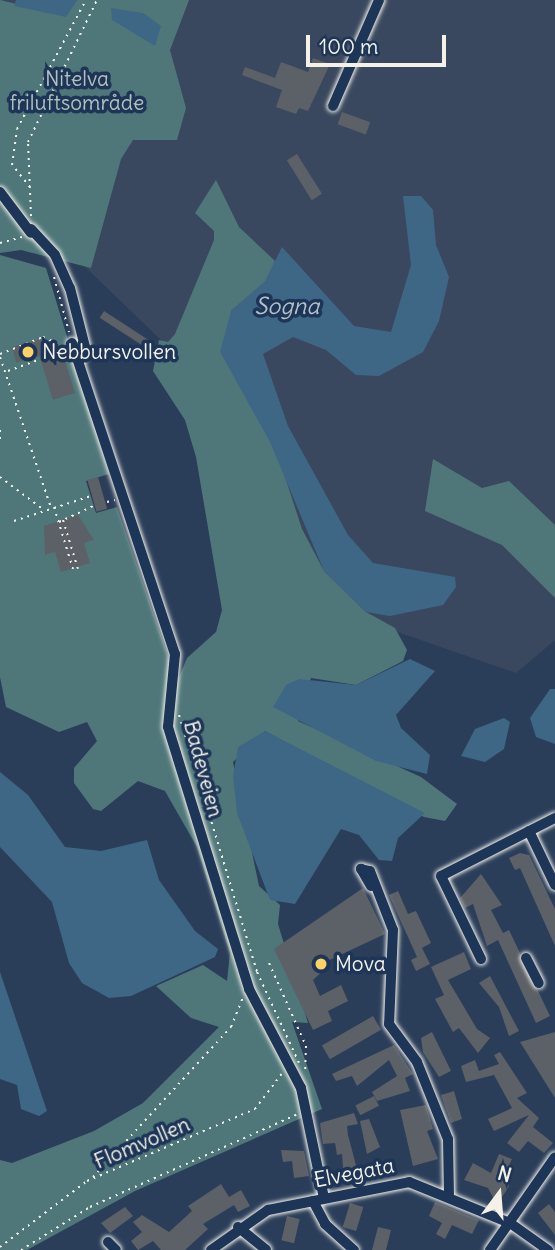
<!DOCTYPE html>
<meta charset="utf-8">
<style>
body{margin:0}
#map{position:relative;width:555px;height:1250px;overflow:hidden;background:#2a3e5a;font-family:Delius,sans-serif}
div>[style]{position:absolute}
.built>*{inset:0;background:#39485e}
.green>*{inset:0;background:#4f777a}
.water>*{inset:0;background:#3e6786}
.building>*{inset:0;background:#5c6067;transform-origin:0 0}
.path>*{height:2px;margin-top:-1px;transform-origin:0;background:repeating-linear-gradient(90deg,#f4f1e8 0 2px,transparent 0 7px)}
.roads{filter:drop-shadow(0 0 2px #f4f1e8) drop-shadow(0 0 2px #f4f1e8)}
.minor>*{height:10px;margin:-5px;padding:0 5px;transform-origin:5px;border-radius:5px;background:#1d3557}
.dots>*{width:19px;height:19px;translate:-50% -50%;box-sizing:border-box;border:4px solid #1d3557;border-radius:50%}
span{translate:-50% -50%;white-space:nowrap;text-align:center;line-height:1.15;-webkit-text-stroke:7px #1d3557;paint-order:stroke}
.park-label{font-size:21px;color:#b2c0bc}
.poi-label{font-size:21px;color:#f4f1e8}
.left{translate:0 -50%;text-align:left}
.street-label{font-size:21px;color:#f4f1e8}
.water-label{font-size:23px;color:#b4c1c6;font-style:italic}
.north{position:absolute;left:464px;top:1159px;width:70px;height:70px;-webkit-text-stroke:5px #1d3557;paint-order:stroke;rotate:16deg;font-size:19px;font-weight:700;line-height:28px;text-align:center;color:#f4f1e8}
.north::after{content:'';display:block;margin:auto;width:24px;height:32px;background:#f4f1e8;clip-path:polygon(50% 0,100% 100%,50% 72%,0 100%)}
.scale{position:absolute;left:306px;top:35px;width:140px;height:32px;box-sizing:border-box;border:4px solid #f4f1e8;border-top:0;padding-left:9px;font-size:21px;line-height:24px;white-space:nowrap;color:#f4f1e8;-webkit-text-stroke:5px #1d3557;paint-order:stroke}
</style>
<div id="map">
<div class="built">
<div style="clip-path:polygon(0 0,555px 0,555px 640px,516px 673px,337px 611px,223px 400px,46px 229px)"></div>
</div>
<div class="green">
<div style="clip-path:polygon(0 0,66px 16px,77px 0,189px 0,170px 50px,186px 108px,177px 140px,133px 140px,121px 159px,91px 268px,21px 250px,0 253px)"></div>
<div style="clip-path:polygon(216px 180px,239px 227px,275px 261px,266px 281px,231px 311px,302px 529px,324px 571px,366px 612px,395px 628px,407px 650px,403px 661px,356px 685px,311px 678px,298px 721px,421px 777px,457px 804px,445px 821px,424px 817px,265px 731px,233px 762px,259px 886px,280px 905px,278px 924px,308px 1023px,292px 1022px,322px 1109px,135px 1191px,27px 1250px,0 1250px,0 1160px,12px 1163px,94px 1131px,143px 1103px,219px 1027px,191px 1018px,156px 986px,203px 965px,227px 981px,230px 953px,197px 847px,165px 791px,138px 781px,101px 811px,93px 809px,74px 783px,74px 768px,97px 741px,87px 722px,59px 732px,6px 707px,0 677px,0 255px,46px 268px,109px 474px,86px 481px,96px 513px,117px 507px,177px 682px,187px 658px,216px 632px,222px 610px,196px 457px,185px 420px,153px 371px,159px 340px,168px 342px,175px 334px,214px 240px,214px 231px,195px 213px)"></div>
<div style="clip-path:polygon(433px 459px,482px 488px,509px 481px,555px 525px,555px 598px,502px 545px,425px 511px)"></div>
</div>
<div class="water">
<div style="clip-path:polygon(16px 0,77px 0,66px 17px,14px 6px)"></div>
<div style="clip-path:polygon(111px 8px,143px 13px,161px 26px,155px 46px,112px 20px)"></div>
<div style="clip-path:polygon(403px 196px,421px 196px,433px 210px,436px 245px,449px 277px,439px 321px,423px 352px,379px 376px,356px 375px,326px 350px,293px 337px,263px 354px,288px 426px,348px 535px,373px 563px,455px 577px,456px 587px,443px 605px,390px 616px,366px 612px,324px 571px,270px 442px,220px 352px,231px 311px,265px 281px,282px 247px,354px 326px,391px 332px,411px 265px)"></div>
<div style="clip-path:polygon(410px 659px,435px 671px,396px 715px,401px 728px,430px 755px,427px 774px,376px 761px,273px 707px,286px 685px,299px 679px,356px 685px)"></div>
<div style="clip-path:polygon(550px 689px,555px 689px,555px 744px,536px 737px,530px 718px)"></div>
<div style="clip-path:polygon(504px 718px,510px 722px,504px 749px,485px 762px,461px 756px,475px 729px)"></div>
<div style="clip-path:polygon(265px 731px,425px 813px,398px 838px,392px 861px,379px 860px,359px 835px,341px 829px,295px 904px,270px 900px,237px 813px,233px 776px,238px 747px)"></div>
<div style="clip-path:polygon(0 772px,28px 795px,65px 847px,101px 851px,147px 840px,159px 880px,195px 931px,218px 949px,215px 957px,131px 996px,109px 998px,82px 983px,69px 963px,52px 902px,0 847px)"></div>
<div style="clip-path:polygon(0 972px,47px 1111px,39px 1116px,21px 1109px,17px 1085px,0 1079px)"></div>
</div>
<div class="building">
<div style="clip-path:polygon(313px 58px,330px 64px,308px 111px,299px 108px,296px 114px,276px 107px,282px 90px,242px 75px,245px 67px,275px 78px,281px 62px,308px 72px)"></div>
<div style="left:342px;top:112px;width:30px;height:13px;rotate:20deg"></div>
<div style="left:297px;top:154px;width:47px;height:12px;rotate:58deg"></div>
<div style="left:104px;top:311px;width:59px;height:8px;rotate:33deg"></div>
<div style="left:42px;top:339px;width:16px;height:31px;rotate:75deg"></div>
<div style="left:62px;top:351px;width:44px;height:23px;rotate:73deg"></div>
<div style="left:98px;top:477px;width:33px;height:11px;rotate:74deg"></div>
<div style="clip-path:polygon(78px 515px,94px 540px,84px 543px,90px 563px,61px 572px,55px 552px,45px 555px,44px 526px)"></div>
<div style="clip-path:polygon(520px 853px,529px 855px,555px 909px,555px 946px,520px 868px,515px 870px,509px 858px)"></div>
<div style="clip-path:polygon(481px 874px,502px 905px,491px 910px,503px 933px,509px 930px,550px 1016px,536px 1023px,498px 940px,487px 946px,473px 904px,465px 908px,460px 898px)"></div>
<div style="clip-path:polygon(363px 888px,385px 934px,323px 963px,328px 966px,313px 980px,320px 996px,341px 985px,348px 1001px,328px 1011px,332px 1021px,313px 1030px,274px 949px)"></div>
<div style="clip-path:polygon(398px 891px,408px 914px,416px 911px,431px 943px,422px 948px,430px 964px,416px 971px,411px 960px,417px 957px,389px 895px)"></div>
<div style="clip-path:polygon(464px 952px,471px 969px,448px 980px,477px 1029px,490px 1038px,478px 1053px,459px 1028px,453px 1032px,435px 999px,444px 995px,431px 967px)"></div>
<div style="clip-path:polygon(490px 976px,519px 1031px,509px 1036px,499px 1007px,479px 983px)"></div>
<div style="left:373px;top:1016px;width:16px;height:59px;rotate:60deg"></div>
<div style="clip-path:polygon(432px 1032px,451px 1071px,439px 1077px,423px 1052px,421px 1038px)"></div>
<div style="clip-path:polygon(555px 1032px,555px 1098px,520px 1042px)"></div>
<div style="clip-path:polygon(394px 1045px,413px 1074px,405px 1078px,410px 1091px,377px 1101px,372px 1092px,397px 1076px,389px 1060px,357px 1086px,352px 1076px,336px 1081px,332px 1074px)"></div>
<div style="clip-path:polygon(500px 1052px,527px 1093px,517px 1098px,539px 1118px,533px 1127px,553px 1143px,544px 1153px,528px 1141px,519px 1152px,507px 1143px,529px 1115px,494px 1131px,488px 1119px,512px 1108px,494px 1075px,466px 1082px,461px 1066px,475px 1060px,479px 1071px,499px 1064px,494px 1055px)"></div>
<div style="clip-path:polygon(454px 1091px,462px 1119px,451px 1123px,441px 1095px)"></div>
<div style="left:374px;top:1096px;width:11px;height:21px;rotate:63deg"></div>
<div style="clip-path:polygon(426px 1105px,433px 1129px,427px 1131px,438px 1159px,413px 1166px,400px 1110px)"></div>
<div style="clip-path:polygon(354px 1113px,358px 1124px,347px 1126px,348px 1135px,358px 1173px,344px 1181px,342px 1154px,337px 1155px,335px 1143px,323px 1144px,320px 1123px)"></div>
<div style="clip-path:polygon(369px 1119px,380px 1147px,367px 1154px,360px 1121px)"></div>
<div style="clip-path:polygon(281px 1150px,304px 1151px,309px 1176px,294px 1178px,292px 1161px,283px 1162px)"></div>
<div style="clip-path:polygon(499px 1154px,512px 1159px,504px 1177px,509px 1186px,497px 1205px,488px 1188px,464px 1180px,473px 1163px,491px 1173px)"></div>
<div style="clip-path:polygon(221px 1184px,229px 1197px,241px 1190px,250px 1206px,238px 1212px,234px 1205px,203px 1224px,208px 1229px,185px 1250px,161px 1250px,153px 1241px,138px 1250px,131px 1241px,142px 1232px,133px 1222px,142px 1215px,169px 1232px,192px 1211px,188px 1206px)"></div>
<div style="clip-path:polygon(435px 1202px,479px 1220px,472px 1234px,452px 1225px,445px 1239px,436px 1234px,442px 1223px,429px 1216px)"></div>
<div style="left:350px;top:1203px;width:14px;height:25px;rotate:17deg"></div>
<div style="clip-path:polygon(549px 1204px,555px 1212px,555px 1235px,538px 1213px)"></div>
<div style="clip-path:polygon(125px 1207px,133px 1216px,110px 1233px,101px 1223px)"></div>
<div style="left:287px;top:1216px;width:13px;height:25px;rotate:13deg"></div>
<div style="clip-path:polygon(378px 1227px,391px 1230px,386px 1250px,372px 1250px)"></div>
</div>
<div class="path">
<div style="left:30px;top:187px;width:28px;rotate:-129deg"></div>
<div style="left:12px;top:165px;width:36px;rotate:-82deg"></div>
<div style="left:17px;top:129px;width:146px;rotate:-61.9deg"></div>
<div style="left:31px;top:216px;width:74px;rotate:-92.3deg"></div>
<div style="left:28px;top:142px;width:158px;rotate:-64.1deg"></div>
<div style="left:0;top:243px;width:24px;rotate:-15deg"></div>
<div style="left:54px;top:277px;width:57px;rotate:74.7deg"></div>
<div style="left:0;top:354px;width:46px;rotate:-21.6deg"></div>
<div style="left:43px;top:337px;width:22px;rotate:24deg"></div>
<div style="left:0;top:357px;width:159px;rotate:71.3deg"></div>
<div style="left:8px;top:371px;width:30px;rotate:-20deg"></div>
<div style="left:0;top:430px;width:12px;rotate:90deg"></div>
<div style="left:0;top:477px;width:55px;rotate:36.9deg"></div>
<div style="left:107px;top:502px;width:8px;rotate:-14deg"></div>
<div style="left:54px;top:507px;width:65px;rotate:73deg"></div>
<div style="left:63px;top:520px;width:51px;rotate:73deg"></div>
<div style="left:14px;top:521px;width:81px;rotate:-18deg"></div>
<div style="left:59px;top:522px;width:38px;rotate:-25deg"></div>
<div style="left:179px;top:715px;width:269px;rotate:73.1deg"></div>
<div style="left:257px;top:972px;width:100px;rotate:65.2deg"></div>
<div style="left:269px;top:963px;width:91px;rotate:66deg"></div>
<div style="left:306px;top:1046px;width:27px;rotate:92deg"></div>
<div style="left:93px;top:1177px;width:204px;rotate:-47.4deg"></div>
<div style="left:231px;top:1027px;width:32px;rotate:-68deg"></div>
<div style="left:0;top:1247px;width:109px;rotate:-37.2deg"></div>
<div style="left:87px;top:1181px;width:183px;rotate:-23.2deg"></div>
<div style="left:255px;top:1109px;width:46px;rotate:-52.9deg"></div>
<div style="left:21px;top:1250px;width:81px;rotate:-31.9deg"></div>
<div style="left:90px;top:1207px;width:226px;rotate:-24.1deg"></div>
</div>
<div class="roads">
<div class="minor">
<div style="left:333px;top:106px;width:116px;rotate:-66.5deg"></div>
<div style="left:0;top:192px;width:51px;rotate:52.9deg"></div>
<div style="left:31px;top:229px;width:35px;rotate:47deg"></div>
<div style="left:55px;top:255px;width:36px;rotate:66deg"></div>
<div style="left:70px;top:288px;width:61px;rotate:75.7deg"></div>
<div style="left:85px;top:347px;width:14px;rotate:111deg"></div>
<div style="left:72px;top:343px;width:328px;rotate:71.7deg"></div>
<div style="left:175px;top:654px;width:73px;rotate:95.5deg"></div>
<div style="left:168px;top:727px;width:274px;rotate:72.8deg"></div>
<div style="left:249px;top:989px;width:112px;rotate:62.3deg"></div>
<div style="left:301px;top:1088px;width:112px;rotate:78.2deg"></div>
<div style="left:529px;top:831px;width:60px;rotate:64.3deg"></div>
<div style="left:371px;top:886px;width:20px;rotate:-120deg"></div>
<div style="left:361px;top:869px;width:9px;rotate:13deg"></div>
<div style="left:370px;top:871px;width:63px;rotate:68.7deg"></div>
<div style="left:393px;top:930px;width:94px;rotate:92.4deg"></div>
<div style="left:389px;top:1024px;width:47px;rotate:53.6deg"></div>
<div style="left:417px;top:1062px;width:83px;rotate:68.1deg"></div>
<div style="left:448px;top:1139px;width:55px;rotate:89deg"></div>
<div style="left:526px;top:958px;width:28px;rotate:63deg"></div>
<div style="left:481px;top:959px;width:92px;rotate:-115.7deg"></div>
<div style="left:441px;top:876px;width:128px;rotate:-27deg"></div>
<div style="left:313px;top:1201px;width:26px;rotate:62deg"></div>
<div style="left:325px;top:1224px;width:39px;rotate:42deg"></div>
<div style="left:238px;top:1227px;width:36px;rotate:39deg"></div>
<div style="left:108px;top:1242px;width:11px;rotate:45deg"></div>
<div style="left:211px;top:1250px;width:70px;rotate:-35.1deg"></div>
<div style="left:268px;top:1210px;width:144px;rotate:-11.2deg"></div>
<div style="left:409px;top:1182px;width:109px;rotate:22.1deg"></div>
<div style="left:510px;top:1223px;width:47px;rotate:35.4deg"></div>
<div style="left:490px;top:1250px;width:113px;rotate:-55deg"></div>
</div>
</div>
<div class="dots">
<div style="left:28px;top:352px;background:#ffd166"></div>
<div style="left:321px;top:964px;background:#ffd166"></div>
</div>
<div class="park-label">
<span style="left:77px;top:91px">Nitelva<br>friluftsområde</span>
</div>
<div class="poi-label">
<span class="left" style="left:42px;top:352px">Nebbursvollen</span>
<span class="left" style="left:335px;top:964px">Mova</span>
</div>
<div class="street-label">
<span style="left:203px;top:769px;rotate:75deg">Badeveien</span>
<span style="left:142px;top:1143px;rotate:-23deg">Flomvollen</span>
<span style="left:354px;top:1173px;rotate:-11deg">Elvegata</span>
</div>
<div class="water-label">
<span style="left:287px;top:306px">Sogna</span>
</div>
<div class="north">N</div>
<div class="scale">100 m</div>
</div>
